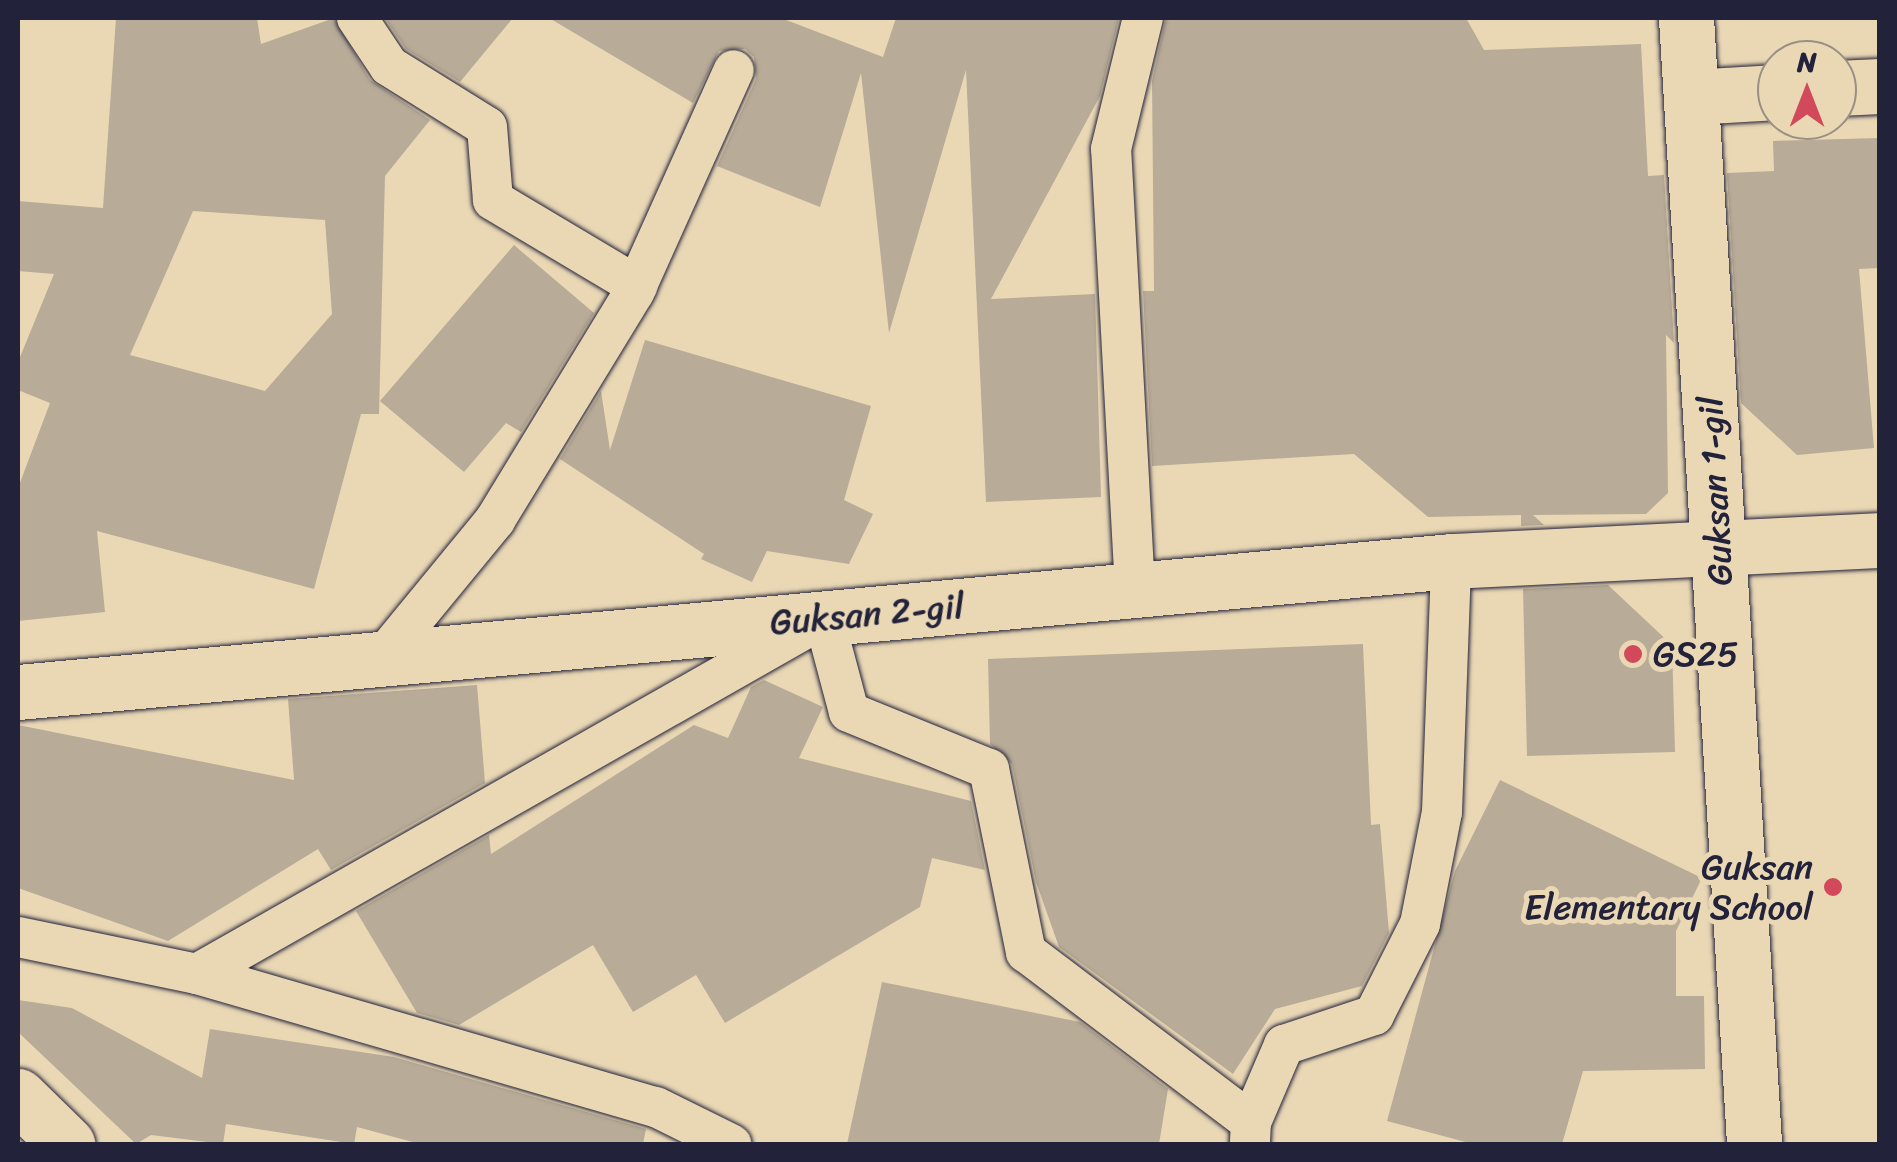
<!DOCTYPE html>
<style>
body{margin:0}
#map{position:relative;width:1897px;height:1162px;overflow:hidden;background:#ead8b5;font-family:Sriracha,sans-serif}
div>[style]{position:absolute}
.building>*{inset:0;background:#b8ab97}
.roads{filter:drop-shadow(0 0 2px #22223b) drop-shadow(0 0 2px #22223b)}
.service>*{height:40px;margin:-20px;padding:0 20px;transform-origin:20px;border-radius:20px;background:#ead8b5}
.minor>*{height:55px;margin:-27.5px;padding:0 27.5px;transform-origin:27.5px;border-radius:27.5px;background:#ead8b5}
.dots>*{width:28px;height:28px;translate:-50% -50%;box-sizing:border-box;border:5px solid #ead8b5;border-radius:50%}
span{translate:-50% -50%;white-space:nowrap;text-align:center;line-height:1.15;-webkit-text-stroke:10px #ead8b5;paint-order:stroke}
.street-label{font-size:35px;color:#22223b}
.poi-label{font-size:35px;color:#22223b}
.left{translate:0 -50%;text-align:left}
.right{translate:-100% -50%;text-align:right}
.frame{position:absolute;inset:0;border:20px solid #22223b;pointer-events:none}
.north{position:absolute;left:1757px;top:40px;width:100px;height:100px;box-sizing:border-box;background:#ead8b5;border:2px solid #9a8f84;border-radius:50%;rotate:0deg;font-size:28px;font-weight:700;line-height:40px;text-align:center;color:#22223b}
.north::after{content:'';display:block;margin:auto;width:35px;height:45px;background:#d1495b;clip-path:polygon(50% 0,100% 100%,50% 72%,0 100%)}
</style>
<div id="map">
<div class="building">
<div style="clip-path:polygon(evenodd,116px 18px,257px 18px,261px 44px,334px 18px,370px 80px,430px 120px,385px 176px,379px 414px,361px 414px,314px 589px,97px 531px,105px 612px,18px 621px,18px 488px,50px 403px,18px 390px,18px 362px,54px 274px,18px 271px,18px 201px,103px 208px,116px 18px,193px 211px,325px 220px,332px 314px,265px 391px,130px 355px,193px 211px)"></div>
<div style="clip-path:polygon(385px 18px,513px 18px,460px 82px,406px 49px)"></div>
<div style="clip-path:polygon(549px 18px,781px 18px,883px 57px,896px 18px,1119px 18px,1100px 96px,991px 299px,1095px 294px,1101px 497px,986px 502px,966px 70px,889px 333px,861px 73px,820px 207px,717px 166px,756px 79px,754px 57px,745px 49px,719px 51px,693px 103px)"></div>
<div style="clip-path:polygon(1166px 18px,1466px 18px,1484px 50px,1641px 44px,1648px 176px,1664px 175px,1674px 343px,1666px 335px,1668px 493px,1646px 514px,1533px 515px,1544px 525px,1521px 526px,1521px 515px,1428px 517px,1354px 454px,1152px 466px,1143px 291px,1154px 291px,1152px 81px)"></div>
<div style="clip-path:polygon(1880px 138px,1880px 268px,1859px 269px,1874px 448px,1797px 455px,1741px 403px,1727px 173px,1774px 171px,1773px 141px)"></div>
<div style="clip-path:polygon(514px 245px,594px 313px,521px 432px,506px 423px,464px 472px,380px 401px)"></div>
<div style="clip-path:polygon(645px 340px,871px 406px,844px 500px,873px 514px,849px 564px,767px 551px,752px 582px,701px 559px,704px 554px,560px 459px,601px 391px,610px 450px)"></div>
<div style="clip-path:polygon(1608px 585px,1672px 645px,1675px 752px,1527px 756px,1523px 589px)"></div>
<div style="clip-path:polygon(1363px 644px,1371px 825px,1380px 824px,1389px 933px,1362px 986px,1275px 1009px,1233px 1074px,1059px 947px,1036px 882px,1012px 764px,990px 744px,988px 659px)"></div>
<div style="clip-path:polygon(764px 680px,823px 707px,799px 758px,971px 801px,985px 870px,932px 858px,920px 907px,725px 1023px,696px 975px,633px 1012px,593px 945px,459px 1025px,417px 1013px,356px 911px,489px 835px,491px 854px,694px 725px,728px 738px,751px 687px)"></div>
<div style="clip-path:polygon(477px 685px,485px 783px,331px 870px,318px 849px,168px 941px,18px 888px,18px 725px,294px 780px,288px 699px)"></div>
<div style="clip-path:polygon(1500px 780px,1702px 878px,1676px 931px,1676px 996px,1704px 996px,1705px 1069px,1583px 1071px,1562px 1144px,1473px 1144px,1387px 1121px,1455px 871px)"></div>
<div style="clip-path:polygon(882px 982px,1080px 1022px,1168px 1089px,1159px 1144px,847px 1144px)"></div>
<div style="clip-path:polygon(18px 1000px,72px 1008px,202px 1078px,210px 1029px,394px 1057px,646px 1129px,643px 1144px,420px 1144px,357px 1127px,354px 1144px,226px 1124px,223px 1144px,151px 1135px,136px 1144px,18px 1032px)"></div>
</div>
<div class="roads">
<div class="service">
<div style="left:357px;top:18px;width:58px;rotate:56.3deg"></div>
<div style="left:389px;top:66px;width:115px;rotate:31.9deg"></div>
<div style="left:487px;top:127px;width:73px;rotate:85.3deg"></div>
<div style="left:493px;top:200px;width:168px;rotate:30.8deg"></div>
<div style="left:1135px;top:590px;width:442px;rotate:-93.1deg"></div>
<div style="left:1111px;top:149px;width:135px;rotate:-76.3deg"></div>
<div style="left:381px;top:659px;width:180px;rotate:-50.6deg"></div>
<div style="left:495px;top:520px;width:267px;rotate:-58.6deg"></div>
<div style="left:634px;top:292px;width:243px;rotate:-65.8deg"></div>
<div style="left:18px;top:937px;width:183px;rotate:11.7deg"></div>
<div style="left:197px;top:974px;width:721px;rotate:-29.59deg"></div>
<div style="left:824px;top:618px;width:97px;rotate:75.1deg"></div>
<div style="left:849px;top:712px;width:151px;rotate:22.2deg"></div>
<div style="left:989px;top:769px;width:187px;rotate:78.6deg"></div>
<div style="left:1026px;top:952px;width:282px;rotate:37.1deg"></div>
<div style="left:1251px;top:1122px;width:22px;rotate:93deg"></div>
<div style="left:197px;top:974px;width:478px;rotate:16.2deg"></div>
<div style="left:656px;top:1107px;width:84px;rotate:26.3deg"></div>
<div style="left:1251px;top:1122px;width:84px;rotate:-66.8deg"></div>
<div style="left:1284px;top:1045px;width:95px;rotate:-18.4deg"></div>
<div style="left:1374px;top:1015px;width:102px;rotate:-63.2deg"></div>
<div style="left:1420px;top:924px;width:114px;rotate:-78.9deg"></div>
<div style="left:1442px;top:812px;width:251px;rotate:-87.9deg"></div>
</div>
<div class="minor">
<div style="left:1686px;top:18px;width:1128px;rotate:86.54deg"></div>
<div style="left:1837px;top:88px;width:43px;rotate:-2.7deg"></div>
<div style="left:1691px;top:97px;width:86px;rotate:-3.3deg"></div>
<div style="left:18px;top:692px;width:1439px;rotate:-5.22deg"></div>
<div style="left:1451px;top:561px;width:430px;rotate:-2.8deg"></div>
<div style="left:18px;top:1096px;width:69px;rotate:44.4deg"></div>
</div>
</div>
<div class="dots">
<div style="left:1633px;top:654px;background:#d1495b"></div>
<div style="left:1833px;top:887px;background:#d1495b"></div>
</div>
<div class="street-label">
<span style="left:1715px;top:491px;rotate:-93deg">Guksan 1-gil</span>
<span style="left:867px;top:614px;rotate:-5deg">Guksan 2-gil</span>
</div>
<div class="poi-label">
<span class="left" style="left:1653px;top:654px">GS25</span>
<span class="right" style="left:1813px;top:887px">Guksan<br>Elementary School</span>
</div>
<div class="frame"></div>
<div class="north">N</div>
</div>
